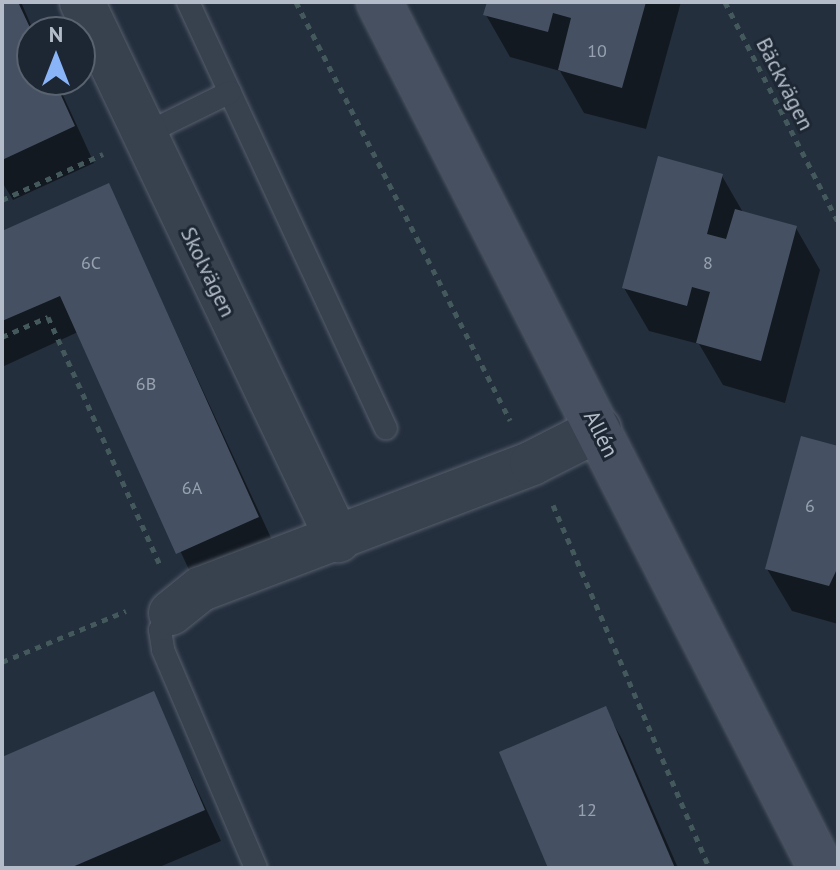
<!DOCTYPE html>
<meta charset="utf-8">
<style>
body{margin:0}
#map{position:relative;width:840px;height:870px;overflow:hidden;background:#242f3e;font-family:"PT Sans",sans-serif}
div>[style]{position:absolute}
.shadow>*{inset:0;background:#0007}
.building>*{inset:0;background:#455162}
.path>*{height:5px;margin-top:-2.5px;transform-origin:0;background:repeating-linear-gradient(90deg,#44595c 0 6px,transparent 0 12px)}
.roads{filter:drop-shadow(0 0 2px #565f6c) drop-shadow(0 0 2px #565f6c)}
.lane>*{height:22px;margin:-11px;padding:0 11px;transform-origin:11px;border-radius:11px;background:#38414e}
.street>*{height:44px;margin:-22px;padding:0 22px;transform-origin:22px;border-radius:22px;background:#38414e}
.secondary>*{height:44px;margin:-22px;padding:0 22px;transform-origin:22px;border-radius:22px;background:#465061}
span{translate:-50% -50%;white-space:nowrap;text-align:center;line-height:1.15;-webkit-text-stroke:6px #1d2633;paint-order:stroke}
.number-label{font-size:18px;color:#98a1af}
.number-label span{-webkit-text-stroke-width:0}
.street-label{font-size:22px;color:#b4bcc9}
.frame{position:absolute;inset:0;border:4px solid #b4bcc9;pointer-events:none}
.north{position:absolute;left:16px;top:16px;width:80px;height:80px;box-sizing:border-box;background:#1d2633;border:2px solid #59626f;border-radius:50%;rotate:0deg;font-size:22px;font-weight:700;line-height:32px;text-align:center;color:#b4bcc9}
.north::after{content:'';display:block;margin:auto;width:28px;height:36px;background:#8ab4f8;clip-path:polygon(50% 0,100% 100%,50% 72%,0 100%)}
</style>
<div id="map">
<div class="shadow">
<div style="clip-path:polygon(2px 2px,21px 2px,34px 32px,32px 80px,56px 80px,94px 163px,13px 200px,2px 182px)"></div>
<div style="clip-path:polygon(489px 2px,681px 2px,646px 129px,584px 113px,560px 71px,510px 57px,486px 15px)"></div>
<div style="clip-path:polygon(722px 176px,744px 214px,796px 228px,820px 270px,785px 403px,723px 385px,699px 344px,649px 331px,624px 288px)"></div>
<div style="clip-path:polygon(108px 185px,278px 553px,198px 589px,78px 332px,2px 367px,2px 233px)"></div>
<div style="clip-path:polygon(838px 448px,838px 624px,792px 611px,767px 569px)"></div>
<div style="clip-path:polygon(153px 694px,221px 841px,157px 868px,2px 868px,2px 759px)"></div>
<div style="clip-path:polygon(605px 709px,622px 739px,678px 868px,550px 868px)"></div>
</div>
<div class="building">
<div style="clip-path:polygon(2px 2px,18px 2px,32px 32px,32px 80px,54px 80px,75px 126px,2px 160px)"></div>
<div style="clip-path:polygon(487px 2px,646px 2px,622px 88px,558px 70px,571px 18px,553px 13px,548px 32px,483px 15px)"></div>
<div style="clip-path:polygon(658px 156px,723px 174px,707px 234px,726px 239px,735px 209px,797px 226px,761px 361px,696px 343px,710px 292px,692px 287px,687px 306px,622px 288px)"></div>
<div style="clip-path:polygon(109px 183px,259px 517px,176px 554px,60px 296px,2px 321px,2px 231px)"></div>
<div style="clip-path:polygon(801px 436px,838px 446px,838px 567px,829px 586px,765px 569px)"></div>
<div style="clip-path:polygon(154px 691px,205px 810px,70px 868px,2px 868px,2px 757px)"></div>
<div style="clip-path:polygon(606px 706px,675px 868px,548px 868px,499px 752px)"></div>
</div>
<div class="path">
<div style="left:296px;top:2px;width:470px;rotate:62.9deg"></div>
<div style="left:725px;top:2px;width:247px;rotate:62.8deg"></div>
<div style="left:2px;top:200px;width:111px;rotate:-24.5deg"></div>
<div style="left:2px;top:337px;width:50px;rotate:-23.5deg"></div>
<div style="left:48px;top:317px;width:272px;rotate:65.7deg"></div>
<div style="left:553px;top:505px;width:395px;rotate:66.7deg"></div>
<div style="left:2px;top:662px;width:134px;rotate:-22.4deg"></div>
</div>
<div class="roads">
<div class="lane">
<div style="left:188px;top:2px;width:470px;rotate:65.1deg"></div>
<div style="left:143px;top:135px;width:97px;rotate:-26.3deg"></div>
<div style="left:171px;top:613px;width:20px;rotate:123deg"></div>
<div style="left:160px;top:630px;width:20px;rotate:81deg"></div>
<div style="left:163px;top:650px;width:237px;rotate:66.9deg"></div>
</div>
<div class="street">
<div style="left:82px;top:2px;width:596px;rotate:64.55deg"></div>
<div style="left:171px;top:613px;width:38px;rotate:-39deg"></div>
<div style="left:201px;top:589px;width:354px;rotate:-20.8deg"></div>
<div style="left:532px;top:463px;width:75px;rotate:-26.9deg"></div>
</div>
<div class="secondary">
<div style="left:379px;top:2px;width:972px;rotate:62.96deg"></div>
</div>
</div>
<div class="number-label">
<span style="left:597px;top:51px">10</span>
<span style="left:91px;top:263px">6C</span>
<span style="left:708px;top:263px">8</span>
<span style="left:146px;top:384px">6B</span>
<span style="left:192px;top:488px">6A</span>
<span style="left:810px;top:506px">6</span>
<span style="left:587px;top:810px">12</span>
</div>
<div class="street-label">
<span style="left:785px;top:84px;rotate:63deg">Bäckvägen</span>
<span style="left:208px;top:272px;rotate:64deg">Skolvägen</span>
<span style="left:601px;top:434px;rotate:63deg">Allén</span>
</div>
<div class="frame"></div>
<div class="north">N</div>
</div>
